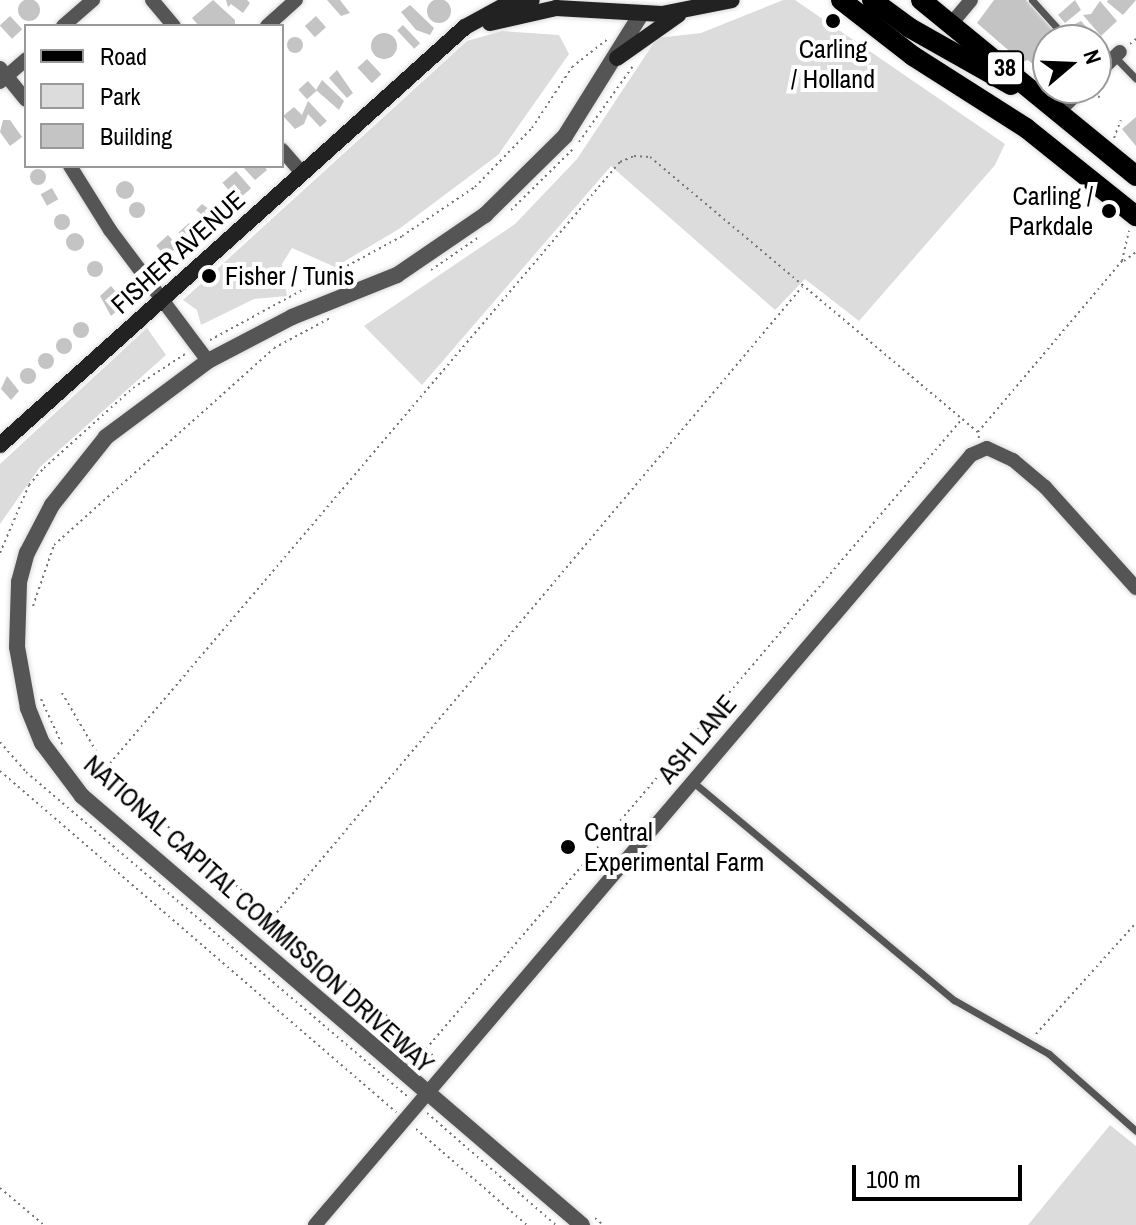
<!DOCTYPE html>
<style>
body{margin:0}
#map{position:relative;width:1136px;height:1225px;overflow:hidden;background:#fff;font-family:"Archivo Narrow",sans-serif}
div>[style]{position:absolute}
.green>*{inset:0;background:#dcdcdc}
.building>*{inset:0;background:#c4c4c4;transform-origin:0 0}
.round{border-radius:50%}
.path>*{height:2px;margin-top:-1px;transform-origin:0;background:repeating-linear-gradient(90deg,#777 0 2px,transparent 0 6px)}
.roads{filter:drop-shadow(0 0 2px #dbdbdb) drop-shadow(0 0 2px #dbdbdb)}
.service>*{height:7px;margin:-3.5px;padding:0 3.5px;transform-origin:3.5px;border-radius:3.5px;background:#555}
.minor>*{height:14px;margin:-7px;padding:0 7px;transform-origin:7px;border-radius:7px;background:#555}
.tertiary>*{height:16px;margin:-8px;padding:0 8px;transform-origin:8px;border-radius:8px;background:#555}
.secondary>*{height:16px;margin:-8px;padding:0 8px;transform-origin:8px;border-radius:8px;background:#222}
.primary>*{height:20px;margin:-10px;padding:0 10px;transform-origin:10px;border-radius:10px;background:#000}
.dots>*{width:22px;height:22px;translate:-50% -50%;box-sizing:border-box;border:4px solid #fff;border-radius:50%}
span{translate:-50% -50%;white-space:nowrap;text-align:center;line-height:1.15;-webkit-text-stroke:8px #fff;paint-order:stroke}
.shield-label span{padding:2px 6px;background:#fff;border:2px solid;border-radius:6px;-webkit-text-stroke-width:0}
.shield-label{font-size:24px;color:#000;font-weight:700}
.poi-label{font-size:26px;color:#000}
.right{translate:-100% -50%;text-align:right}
.left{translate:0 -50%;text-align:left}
.street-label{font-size:26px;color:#000}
.legend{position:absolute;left:24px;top:24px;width:260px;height:144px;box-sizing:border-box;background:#fff;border:2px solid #999;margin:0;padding:10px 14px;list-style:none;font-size:24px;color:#000}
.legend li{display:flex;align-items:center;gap:16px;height:40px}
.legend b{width:40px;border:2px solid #999}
.north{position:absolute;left:1032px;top:24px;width:80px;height:80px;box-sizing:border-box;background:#fff;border:2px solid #999;border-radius:50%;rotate:71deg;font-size:22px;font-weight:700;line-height:32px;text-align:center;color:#000}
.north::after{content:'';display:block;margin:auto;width:28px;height:36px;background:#000;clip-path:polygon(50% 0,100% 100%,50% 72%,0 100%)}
.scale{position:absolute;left:852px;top:1165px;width:170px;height:36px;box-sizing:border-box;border:4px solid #000;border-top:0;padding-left:10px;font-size:24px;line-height:28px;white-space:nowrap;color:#000;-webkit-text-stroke:6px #fff;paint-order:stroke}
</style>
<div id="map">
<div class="green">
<div style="clip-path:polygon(783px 0,795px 0,1005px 144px,995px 165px,859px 321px,805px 279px,775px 310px,611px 166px,422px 385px,364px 326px,515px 224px,577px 159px,657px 38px,701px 33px)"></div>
<div style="clip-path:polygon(502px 31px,559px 35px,569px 54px,498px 155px,399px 229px,335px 267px,292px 248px,282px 264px,287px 296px,254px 299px,201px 325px,197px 310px,183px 300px,467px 41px)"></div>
<div style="clip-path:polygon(147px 328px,166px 355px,40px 467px,0 524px,0 464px)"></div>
<div style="clip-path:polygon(1110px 1125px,1136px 1146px,1136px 1225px,1028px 1225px)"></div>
</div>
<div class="building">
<div class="round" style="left:18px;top:-1px;width:22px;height:22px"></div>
<div class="round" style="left:427px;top:-1px;width:24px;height:24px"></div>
<div style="clip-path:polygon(213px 0,235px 20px,235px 26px,199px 26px,192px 18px)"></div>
<div style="clip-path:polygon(226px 0,247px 0,250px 3px,243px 13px,231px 4px,228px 7px)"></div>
<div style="clip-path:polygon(327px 0,340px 0,350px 13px,341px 16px)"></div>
<div style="clip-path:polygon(994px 0,1026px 0,1062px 40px,1048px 40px,1048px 77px,1028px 60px,1022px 62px,977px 23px)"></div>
<div style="clip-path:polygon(1075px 0,1081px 10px,1065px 23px,1058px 15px)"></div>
<div style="clip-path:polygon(1136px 0,1123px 15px,1107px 2px,1108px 0)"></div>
<div style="clip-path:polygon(1100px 1px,1117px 21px,1101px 36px,1083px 15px,1091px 14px)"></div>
<div style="clip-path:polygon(410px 5px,434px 28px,430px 35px,416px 30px,401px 12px)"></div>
<div style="left:10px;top:16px;width:18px;height:14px;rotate:47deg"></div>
<div style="left:316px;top:16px;width:15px;height:15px;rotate:48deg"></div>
<div style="clip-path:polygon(1081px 21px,1098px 40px,1072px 40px,1063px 30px)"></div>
<div style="left:403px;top:25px;width:25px;height:8px;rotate:47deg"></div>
<div class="round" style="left:371px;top:33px;width:26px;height:26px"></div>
<div class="round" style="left:287px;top:37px;width:16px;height:16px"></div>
<div style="left:367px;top:59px;width:21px;height:13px;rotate:47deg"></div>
<div style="clip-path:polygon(337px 70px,353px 93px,347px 98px,329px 78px)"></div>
<div style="clip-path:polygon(322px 80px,344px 101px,339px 110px,316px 90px)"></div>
<div style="left:308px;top:81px;width:13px;height:13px;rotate:48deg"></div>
<div style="clip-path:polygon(308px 101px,327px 121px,320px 127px,308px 114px,304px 124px,295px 129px,283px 116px,294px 107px,302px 115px)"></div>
<div style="clip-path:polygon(1136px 117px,1136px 146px,1122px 129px)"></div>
<div style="clip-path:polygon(3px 120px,10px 120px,22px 137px,10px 146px,0 132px)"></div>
<div style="clip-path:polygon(242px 166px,264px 166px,267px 170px,255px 180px)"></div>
<div class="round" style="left:30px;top:169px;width:16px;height:16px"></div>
<div style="left:236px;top:171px;width:23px;height:18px;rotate:49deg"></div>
<div class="round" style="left:116px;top:181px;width:18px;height:18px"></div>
<div style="left:52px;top:188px;width:13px;height:13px;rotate:61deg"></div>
<div class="round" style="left:129px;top:202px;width:16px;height:16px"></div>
<div style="clip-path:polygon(202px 204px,221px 218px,216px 226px,196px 210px)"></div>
<div class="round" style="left:54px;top:214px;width:16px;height:16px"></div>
<div style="left:189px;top:223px;width:15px;height:14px;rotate:48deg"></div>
<div class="round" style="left:66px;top:233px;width:18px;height:18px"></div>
<div style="left:168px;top:235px;width:15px;height:16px;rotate:48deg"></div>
<div class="round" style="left:87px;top:261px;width:16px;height:16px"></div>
<div style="clip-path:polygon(111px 286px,126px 303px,111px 316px,100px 296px)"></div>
<div class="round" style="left:73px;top:322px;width:16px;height:16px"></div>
<div class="round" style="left:56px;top:338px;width:16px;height:16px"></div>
<div class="round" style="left:38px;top:353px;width:16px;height:16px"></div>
<div class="round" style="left:20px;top:368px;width:16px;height:16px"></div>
<div style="clip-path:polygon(7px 376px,19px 391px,11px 400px,1px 389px)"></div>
</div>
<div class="path">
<div style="left:1130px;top:44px;width:8px;rotate:-40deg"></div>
<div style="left:1092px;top:95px;width:8px;rotate:14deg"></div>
<div style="left:1114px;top:138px;width:19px;rotate:-69deg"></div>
<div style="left:579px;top:142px;width:93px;rotate:-54.6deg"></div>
<div style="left:511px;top:210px;width:86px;rotate:-44.5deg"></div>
<div style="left:1124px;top:261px;width:15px;rotate:-37deg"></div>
<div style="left:431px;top:270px;width:58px;rotate:-34.5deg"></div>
<div style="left:210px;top:340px;width:218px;rotate:-28.4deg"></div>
<div style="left:402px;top:236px;width:88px;rotate:-33.9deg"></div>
<div style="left:475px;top:187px;width:82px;rotate:-46deg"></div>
<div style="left:532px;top:128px;width:73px;rotate:-56.7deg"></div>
<div style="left:572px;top:67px;width:47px;rotate:-38.1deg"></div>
<div style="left:979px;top:438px;width:6px;rotate:-99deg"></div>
<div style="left:978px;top:432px;width:224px;rotate:-49.9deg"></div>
<div style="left:1122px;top:261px;width:31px;rotate:-77deg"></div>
<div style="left:0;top:553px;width:74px;rotate:-66.9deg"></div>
<div style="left:29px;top:485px;width:23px;rotate:-49deg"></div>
<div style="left:44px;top:468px;width:120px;rotate:-42deg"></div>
<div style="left:133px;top:388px;width:62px;rotate:-33.2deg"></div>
<div style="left:33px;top:606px;width:65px;rotate:-71deg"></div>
<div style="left:54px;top:545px;width:295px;rotate:-41.8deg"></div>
<div style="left:274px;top:348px;width:66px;rotate:-28.1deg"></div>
<div style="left:62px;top:693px;width:87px;rotate:59.6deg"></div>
<div style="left:106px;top:768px;width:43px;rotate:45.9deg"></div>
<div style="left:136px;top:799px;width:401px;rotate:40.8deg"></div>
<div style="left:41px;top:699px;width:50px;rotate:65deg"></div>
<div style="left:0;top:742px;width:40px;rotate:49deg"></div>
<div style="left:26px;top:772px;width:500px;rotate:40.38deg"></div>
<div style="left:106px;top:768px;width:795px;rotate:-49.7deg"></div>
<div style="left:620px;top:162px;width:15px;rotate:-23deg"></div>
<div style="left:634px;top:156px;width:16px;rotate:4deg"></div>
<div style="left:650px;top:157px;width:428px;rotate:40deg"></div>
<div style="left:0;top:771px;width:523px;rotate:40.73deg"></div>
<div style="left:273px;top:917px;width:823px;rotate:-49.98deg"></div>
<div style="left:1036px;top:1034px;width:149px;rotate:-48deg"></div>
<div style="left:426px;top:1049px;width:827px;rotate:-49.61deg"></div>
<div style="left:427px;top:1113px;width:171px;rotate:41deg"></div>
<div style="left:416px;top:1129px;width:147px;rotate:40.9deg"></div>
<div style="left:0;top:1188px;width:57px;rotate:40.1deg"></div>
<div style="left:595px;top:1218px;width:11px;rotate:41deg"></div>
</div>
<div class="roads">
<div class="service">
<div style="left:1032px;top:0;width:54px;rotate:48deg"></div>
<div style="left:1115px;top:57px;width:30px;rotate:46deg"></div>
<div style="left:693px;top:782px;width:340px;rotate:39.9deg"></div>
<div style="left:954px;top:1000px;width:109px;rotate:29.6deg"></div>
<div style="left:1049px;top:1054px;width:116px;rotate:41.5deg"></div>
</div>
<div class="minor">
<div style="left:152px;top:0;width:34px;rotate:50deg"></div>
<div style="left:951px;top:24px;width:31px;rotate:-50deg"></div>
<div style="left:63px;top:26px;width:40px;rotate:-41deg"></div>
<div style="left:267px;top:26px;width:39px;rotate:-42deg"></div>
<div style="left:0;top:68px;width:41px;rotate:50.9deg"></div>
<div style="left:1096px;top:75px;width:33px;rotate:-44deg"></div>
<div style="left:0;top:82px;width:35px;rotate:-41deg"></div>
<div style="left:1058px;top:112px;width:35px;rotate:-44deg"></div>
<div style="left:282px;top:150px;width:30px;rotate:49deg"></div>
<div style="left:70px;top:166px;width:75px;rotate:58deg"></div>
<div style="left:110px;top:230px;width:164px;rotate:53.2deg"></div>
<div style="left:315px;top:1225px;width:1012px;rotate:-49.57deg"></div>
<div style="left:971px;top:455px;width:17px;rotate:-24deg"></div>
<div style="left:987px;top:448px;width:29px;rotate:25deg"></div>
<div style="left:1013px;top:460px;width:42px;rotate:40.2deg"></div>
<div style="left:1045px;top:487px;width:136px;rotate:48deg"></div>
</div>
<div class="tertiary">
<div style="left:582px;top:1225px;width:659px;rotate:-139.37deg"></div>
<div style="left:82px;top:796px;width:66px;rotate:-127deg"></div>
<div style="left:42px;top:743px;width:38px;rotate:-112deg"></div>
<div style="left:28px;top:708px;width:62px;rotate:-100.2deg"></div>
<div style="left:17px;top:647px;width:65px;rotate:-88.2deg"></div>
<div style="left:19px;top:582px;width:30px;rotate:-75deg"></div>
<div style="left:27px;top:553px;width:54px;rotate:-62.5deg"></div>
<div style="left:52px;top:505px;width:87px;rotate:-51.5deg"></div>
<div style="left:106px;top:437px;width:127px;rotate:-36.7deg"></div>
<div style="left:208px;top:361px;width:95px;rotate:-27.6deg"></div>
<div style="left:292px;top:317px;width:113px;rotate:-21.8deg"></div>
<div style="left:397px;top:275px;width:107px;rotate:-34.3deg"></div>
<div style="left:485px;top:215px;width:112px;rotate:-44.6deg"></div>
<div style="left:565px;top:136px;width:145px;rotate:-58deg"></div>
</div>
<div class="secondary">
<div style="left:490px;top:23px;width:68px;rotate:-12.8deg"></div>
<div style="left:556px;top:8px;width:106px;rotate:3.2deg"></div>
<div style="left:662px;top:14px;width:71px;rotate:-11.3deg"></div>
<div style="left:617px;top:58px;width:75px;rotate:-35.2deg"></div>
<div style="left:0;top:445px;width:625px;rotate:-41.95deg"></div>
<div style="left:465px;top:27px;width:48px;rotate:-28.7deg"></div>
<div style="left:507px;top:4px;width:25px;rotate:-9deg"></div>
</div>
<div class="primary">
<div style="left:841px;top:0;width:91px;rotate:37.9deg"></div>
<div style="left:913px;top:56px;width:134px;rotate:32.5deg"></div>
<div style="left:1026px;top:128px;width:141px;rotate:38.7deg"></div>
<div style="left:872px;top:0;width:47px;rotate:36.4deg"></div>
<div style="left:910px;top:28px;width:116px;rotate:29.4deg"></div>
<div style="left:921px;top:0;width:278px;rotate:39.3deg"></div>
</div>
</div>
<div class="dots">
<div style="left:833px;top:21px;background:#000"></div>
<div style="left:1109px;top:211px;background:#000"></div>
<div style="left:209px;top:276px;background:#000"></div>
<div style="left:568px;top:847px;background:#000"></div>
</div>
<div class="shield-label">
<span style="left:1005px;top:68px">38</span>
</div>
<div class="poi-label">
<span style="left:833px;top:64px">Carling<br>/ Holland</span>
<span class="right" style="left:1093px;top:211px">Carling /<br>Parkdale</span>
<span class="left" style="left:225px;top:276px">Fisher / Tunis</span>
<span class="left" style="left:584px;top:847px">Central<br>Experimental Farm</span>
</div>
<div class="street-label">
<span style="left:178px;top:252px;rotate:-42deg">FISHER AVENUE</span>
<span style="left:697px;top:739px;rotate:-50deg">ASH LANE</span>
<span style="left:259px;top:914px;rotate:42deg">NATIONAL CAPITAL COMMISSION DRIVEWAY</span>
</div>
<ul class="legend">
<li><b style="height:10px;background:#000"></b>Road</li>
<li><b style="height:22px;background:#dcdcdc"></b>Park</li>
<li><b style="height:22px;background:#c4c4c4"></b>Building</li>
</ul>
<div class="north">N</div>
<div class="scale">100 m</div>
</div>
